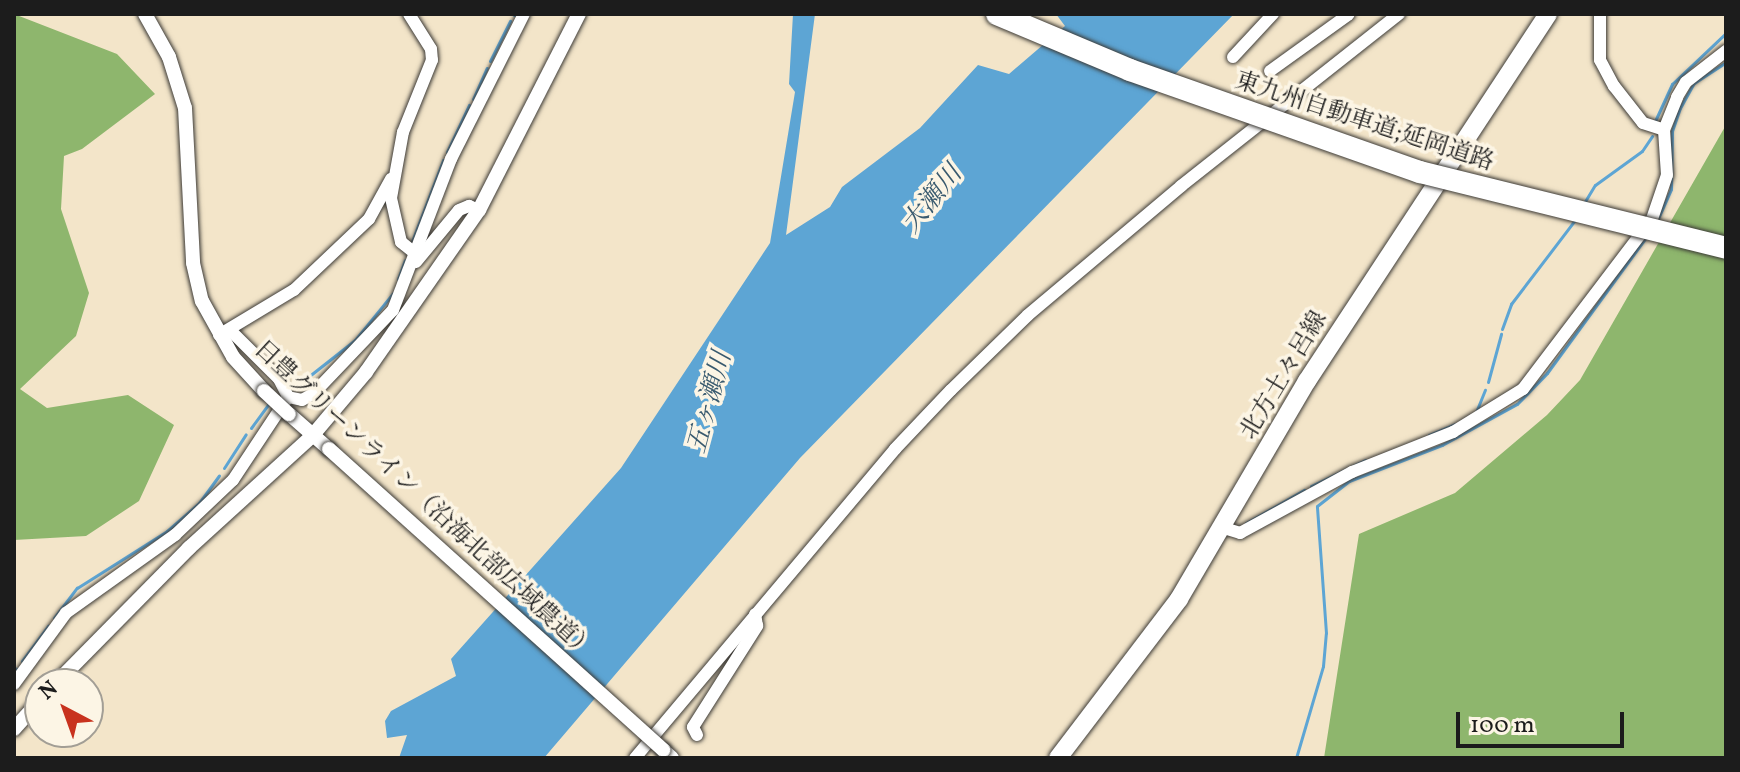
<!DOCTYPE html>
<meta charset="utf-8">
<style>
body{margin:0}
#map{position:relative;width:1740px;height:772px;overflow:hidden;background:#f3e5c9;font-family:Vollkorn,"Noto Serif JP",serif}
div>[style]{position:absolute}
.forest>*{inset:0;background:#8eb66d}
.water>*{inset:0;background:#5da5d4}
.stream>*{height:3px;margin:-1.5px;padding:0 1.5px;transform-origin:1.5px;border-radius:1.5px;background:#5da5d4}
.roads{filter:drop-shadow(0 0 2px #3c3a36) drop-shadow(0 0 2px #3c3a36)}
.minor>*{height:12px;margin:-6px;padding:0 6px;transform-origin:6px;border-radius:6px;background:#fff}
.tertiary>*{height:14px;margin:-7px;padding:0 7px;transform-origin:7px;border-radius:7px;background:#fff}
.primary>*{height:18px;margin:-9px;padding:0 9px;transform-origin:9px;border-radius:9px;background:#fff}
.bridges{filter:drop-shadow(0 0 2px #3c3a36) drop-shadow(0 0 2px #3c3a36)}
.tertiary-bridge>*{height:14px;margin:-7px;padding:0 7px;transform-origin:7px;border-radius:7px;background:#fff}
.motorway-bridge>*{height:22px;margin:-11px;padding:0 11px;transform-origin:11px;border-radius:11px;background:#fff}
span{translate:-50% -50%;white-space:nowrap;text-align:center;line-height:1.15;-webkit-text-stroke:7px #fcf5e5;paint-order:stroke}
.street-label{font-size:24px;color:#1c1c1c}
.water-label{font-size:26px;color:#395a6f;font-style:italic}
.frame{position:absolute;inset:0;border:16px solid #1c1c1c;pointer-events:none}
.north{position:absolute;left:24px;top:668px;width:80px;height:80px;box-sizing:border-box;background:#fcf5e5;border:2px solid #a29e95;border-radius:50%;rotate:319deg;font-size:22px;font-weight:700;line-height:32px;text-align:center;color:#1c1c1c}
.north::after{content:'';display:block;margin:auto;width:28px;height:36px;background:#c8321e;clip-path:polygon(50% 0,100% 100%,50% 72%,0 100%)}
.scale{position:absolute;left:1456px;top:712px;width:168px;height:36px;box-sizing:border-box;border:4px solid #1c1c1c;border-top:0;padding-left:10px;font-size:24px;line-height:28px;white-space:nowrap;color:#1c1c1c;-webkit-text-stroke:6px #fcf5e5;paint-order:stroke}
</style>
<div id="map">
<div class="forest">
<div style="clip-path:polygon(14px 14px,117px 54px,155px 94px,82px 149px,64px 156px,61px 209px,89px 293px,76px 336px,20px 389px,47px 408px,128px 395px,174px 425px,139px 501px,86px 536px,14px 540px)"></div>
<div style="clip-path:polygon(1726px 125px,1726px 758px,1324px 758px,1359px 534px,1455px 493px,1547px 415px,1580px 380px)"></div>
</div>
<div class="water">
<div style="clip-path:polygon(793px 14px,815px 14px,786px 235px,830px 207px,842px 187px,920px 128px,978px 65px,1009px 74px,1065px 26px,1056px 14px,1234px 14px,800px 458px,544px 758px,399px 758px,407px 735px,387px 738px,385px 721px,391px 711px,456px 676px,451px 659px,621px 468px,770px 243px,795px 92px,789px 84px)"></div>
</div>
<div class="stream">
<div style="left:514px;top:15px;width:1px;rotate:-45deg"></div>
<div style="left:490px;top:61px;width:45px;rotate:-63.4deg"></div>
<div style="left:473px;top:99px;width:34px;rotate:-66deg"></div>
<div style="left:1655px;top:121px;width:41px;rotate:-65.3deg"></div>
<div style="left:1672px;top:84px;width:74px;rotate:-43.4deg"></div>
<div style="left:447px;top:152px;width:52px;rotate:-64.9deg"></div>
<div style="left:1584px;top:203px;width:21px;rotate:-59deg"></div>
<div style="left:1595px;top:185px;width:58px;rotate:-35.9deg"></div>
<div style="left:1642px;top:151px;width:18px;rotate:-56deg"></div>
<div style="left:1656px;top:223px;width:37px;rotate:-66deg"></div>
<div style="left:1671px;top:189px;width:58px;rotate:-89deg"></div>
<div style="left:1672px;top:131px;width:24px;rotate:-71deg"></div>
<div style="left:1680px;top:108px;width:29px;rotate:-61deg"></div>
<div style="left:1694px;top:83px;width:38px;rotate:-33deg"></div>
<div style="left:411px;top:244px;width:90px;rotate:-69.1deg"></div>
<div style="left:398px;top:279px;width:20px;rotate:-70deg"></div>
<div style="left:1502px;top:329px;width:27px;rotate:-70deg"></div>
<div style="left:1511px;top:304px;width:106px;rotate:-52.7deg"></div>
<div style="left:1488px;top:382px;width:50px;rotate:-74.8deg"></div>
<div style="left:294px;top:388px;width:78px;rotate:-38.2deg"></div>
<div style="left:355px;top:340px;width:60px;rotate:-51deg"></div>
<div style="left:1476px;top:412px;width:24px;rotate:-68deg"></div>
<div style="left:251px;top:428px;width:29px;rotate:-54deg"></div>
<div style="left:1429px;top:435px;width:28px;rotate:-23deg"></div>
<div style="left:224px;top:468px;width:40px;rotate:-57.1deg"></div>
<div style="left:1311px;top:486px;width:60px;rotate:-25.7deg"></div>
<div style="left:1246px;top:523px;width:67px;rotate:-29.6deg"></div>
<div style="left:54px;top:618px;width:38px;rotate:-53deg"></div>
<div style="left:77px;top:588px;width:107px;rotate:-32.3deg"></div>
<div style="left:167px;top:531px;width:43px;rotate:-41.2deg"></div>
<div style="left:199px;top:503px;width:34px;rotate:-54deg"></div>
<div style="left:22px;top:661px;width:44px;rotate:-53.4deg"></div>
<div style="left:14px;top:672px;width:4px;rotate:-56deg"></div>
<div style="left:1296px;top:758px;width:96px;rotate:-73.6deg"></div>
<div style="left:1323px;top:666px;width:33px;rotate:-85deg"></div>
<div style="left:1326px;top:633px;width:127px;rotate:-94.1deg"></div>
<div style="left:1317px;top:506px;width:41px;rotate:-38deg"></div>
<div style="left:1349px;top:481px;width:100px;rotate:-21.2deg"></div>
<div style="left:1442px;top:445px;width:85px;rotate:-28.7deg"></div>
<div style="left:1517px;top:404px;width:43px;rotate:-45.9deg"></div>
<div style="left:1547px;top:373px;width:170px;rotate:-53.9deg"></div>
</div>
<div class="roads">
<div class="minor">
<div style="left:409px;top:14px;width:41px;rotate:57.8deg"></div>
<div style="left:431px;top:49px;width:11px;rotate:85deg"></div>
<div style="left:432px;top:60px;width:78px;rotate:111.9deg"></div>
<div style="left:403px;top:132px;width:67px;rotate:100.3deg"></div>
<div style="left:391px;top:198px;width:45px;rotate:77.2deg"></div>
<div style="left:401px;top:242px;width:19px;rotate:39deg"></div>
<div style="left:1600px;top:14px;width:46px;rotate:90deg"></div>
<div style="left:1600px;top:60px;width:30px;rotate:62deg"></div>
<div style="left:1614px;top:86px;width:47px;rotate:51.9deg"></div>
<div style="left:1643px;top:123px;width:22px;rotate:18deg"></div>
<div style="left:1233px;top:57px;width:59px;rotate:-47.1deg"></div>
<div style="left:1270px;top:71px;width:97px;rotate:-35.8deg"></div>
<div style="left:416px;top:262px;width:67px;rotate:-50.4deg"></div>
<div style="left:459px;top:210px;width:11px;rotate:-22deg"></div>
<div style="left:469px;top:206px;width:11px;rotate:22deg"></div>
<div style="left:230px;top:330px;width:69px;rotate:45deg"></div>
<div style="left:279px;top:379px;width:20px;rotate:63deg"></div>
<div style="left:219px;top:335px;width:87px;rotate:-31deg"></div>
<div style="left:294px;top:290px;width:103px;rotate:-43.4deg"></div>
<div style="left:369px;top:219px;width:46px;rotate:-61.2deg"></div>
<div style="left:1224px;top:528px;width:17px;rotate:17deg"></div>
<div style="left:1240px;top:533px;width:128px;rotate:-28.6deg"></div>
<div style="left:1352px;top:472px;width:109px;rotate:-21.6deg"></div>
<div style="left:1453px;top:432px;width:82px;rotate:-31.6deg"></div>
<div style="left:1523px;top:389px;width:213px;rotate:-52.8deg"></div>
<div style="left:1652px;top:219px;width:46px;rotate:-71.2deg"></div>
<div style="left:1667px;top:175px;width:45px;rotate:-93.8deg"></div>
<div style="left:1664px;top:130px;width:35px;rotate:-68deg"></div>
<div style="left:1677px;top:97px;width:17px;rotate:-59deg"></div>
<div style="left:1686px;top:82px;width:51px;rotate:-37.8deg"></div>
<div style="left:14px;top:684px;width:88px;rotate:-53.8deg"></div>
<div style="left:66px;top:613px;width:134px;rotate:-35.6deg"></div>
<div style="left:175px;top:535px;width:80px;rotate:-43.5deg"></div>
<div style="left:233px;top:480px;width:100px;rotate:-56.5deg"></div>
<div style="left:288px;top:397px;width:14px;rotate:12deg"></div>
<div style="left:302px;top:400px;width:13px;rotate:-29deg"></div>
<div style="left:313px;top:394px;width:116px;rotate:-46.4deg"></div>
<div style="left:393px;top:310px;width:162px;rotate:-69deg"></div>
<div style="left:451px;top:159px;width:162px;rotate:-63.3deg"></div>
<div style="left:697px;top:735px;width:9px;rotate:-117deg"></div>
<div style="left:693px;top:727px;width:120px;rotate:-57.6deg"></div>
<div style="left:757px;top:626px;width:12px;rotate:-99deg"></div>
<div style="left:635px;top:758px;width:404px;rotate:-49.9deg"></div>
<div style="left:895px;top:449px;width:81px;rotate:-46.5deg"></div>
<div style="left:951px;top:390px;width:107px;rotate:-44.2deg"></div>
<div style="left:1028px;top:315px;width:200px;rotate:-40.1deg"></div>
<div style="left:1181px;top:186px;width:278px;rotate:-38.3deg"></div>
</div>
<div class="tertiary">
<div style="left:145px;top:14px;width:49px;rotate:60.8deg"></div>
<div style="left:169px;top:57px;width:53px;rotate:72.6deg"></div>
<div style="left:185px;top:108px;width:155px;rotate:87deg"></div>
<div style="left:193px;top:263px;width:39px;rotate:77deg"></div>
<div style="left:202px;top:301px;width:64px;rotate:61deg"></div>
<div style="left:233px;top:357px;width:46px;rotate:47.6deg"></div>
<div style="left:289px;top:414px;width:53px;rotate:41.2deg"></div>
<div style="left:55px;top:684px;width:191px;rotate:-45.4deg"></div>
<div style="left:189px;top:548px;width:168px;rotate:-42.3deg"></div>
<div style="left:313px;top:435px;width:82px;rotate:-49.9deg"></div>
<div style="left:366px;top:372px;width:198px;rotate:-55.1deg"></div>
<div style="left:479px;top:210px;width:220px;rotate:-63deg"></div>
<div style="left:14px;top:729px;width:39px;rotate:-48deg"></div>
<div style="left:663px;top:750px;width:12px;rotate:42deg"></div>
</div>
<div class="primary">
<div style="left:1058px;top:758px;width:200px;rotate:-52.7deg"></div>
<div style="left:1179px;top:599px;width:253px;rotate:-59.6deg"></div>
<div style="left:1307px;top:381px;width:439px;rotate:-56.7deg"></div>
</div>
</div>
<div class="bridges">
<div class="tertiary-bridge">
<div style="left:264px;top:391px;width:34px;rotate:43deg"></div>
<div style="left:329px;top:449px;width:450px;rotate:42deg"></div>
</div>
<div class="motorway-bridge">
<div style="left:997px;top:14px;width:144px;rotate:22.8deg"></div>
<div style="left:1130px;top:70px;width:307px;rotate:19.4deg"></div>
<div style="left:1420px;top:172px;width:315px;rotate:13.9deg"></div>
</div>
</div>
<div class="street-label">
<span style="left:1364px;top:123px;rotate:18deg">東九州自動車道;延岡道路</span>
<span style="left:1285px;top:376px;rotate:-59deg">北方土々呂線</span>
<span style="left:423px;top:501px;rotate:43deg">日豊グリーンライン（沿海北部広域農道）</span>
</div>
<div class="water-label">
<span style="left:933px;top:200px;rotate:-51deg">大瀬川</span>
<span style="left:711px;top:403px;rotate:-75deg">五ヶ瀬川</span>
</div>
<div class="frame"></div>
<div class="north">N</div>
<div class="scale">100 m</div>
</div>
